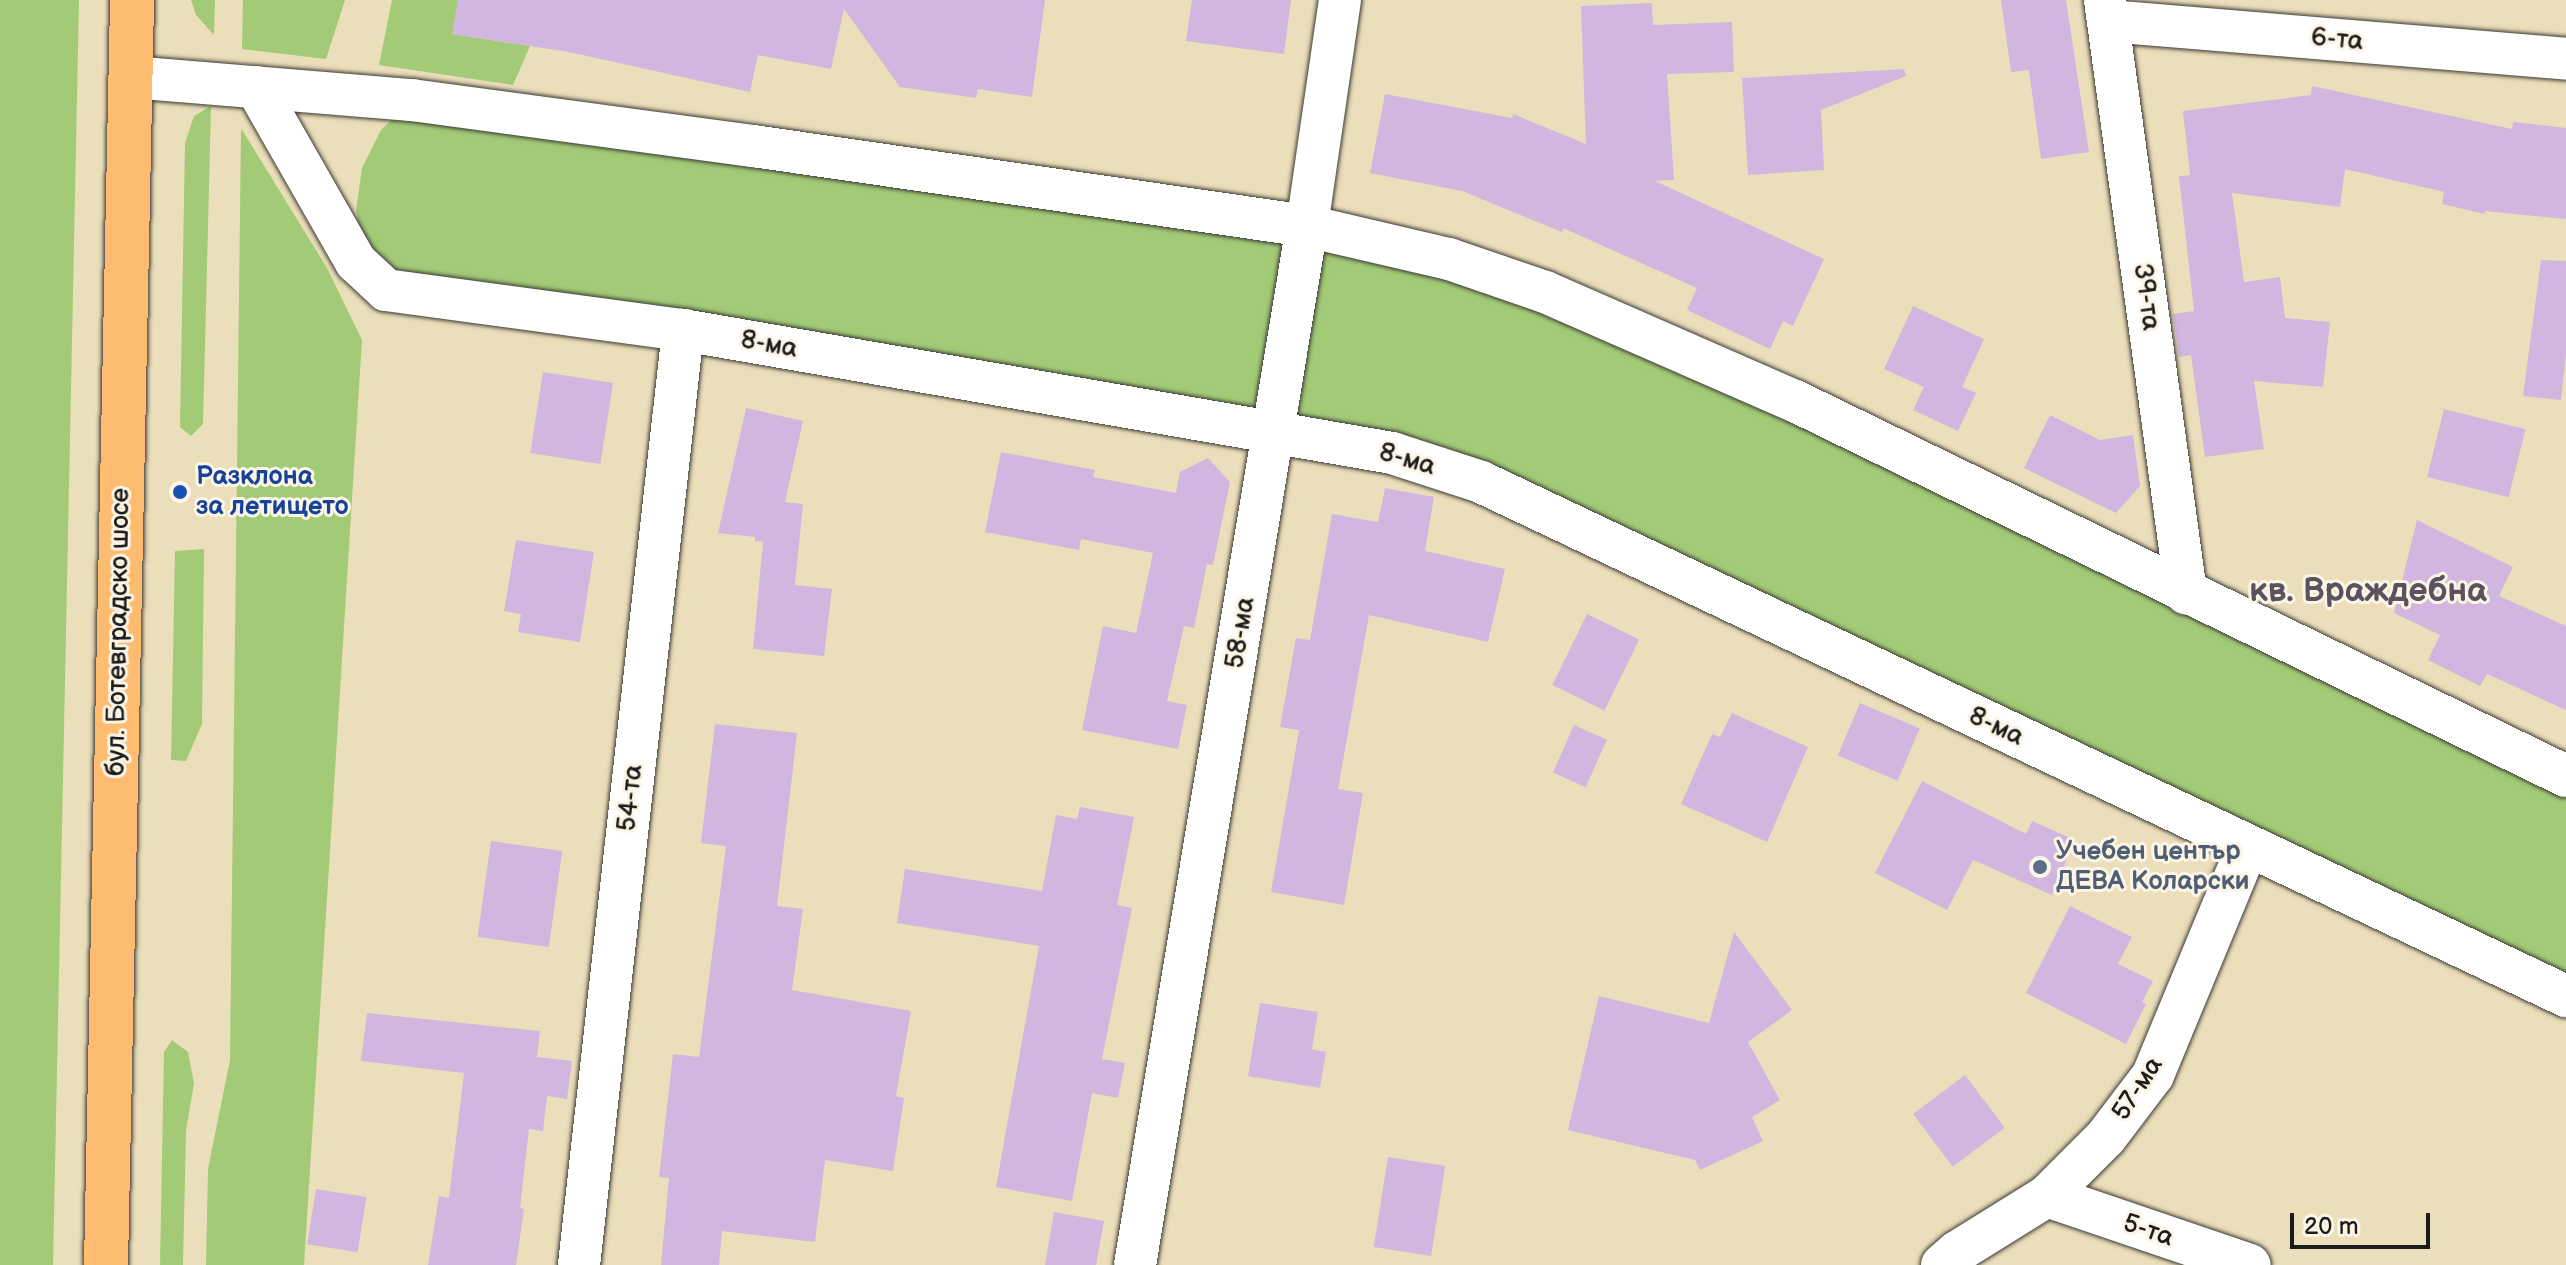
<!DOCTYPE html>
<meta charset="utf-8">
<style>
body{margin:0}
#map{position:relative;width:2566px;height:1265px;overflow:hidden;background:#ebdeba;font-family:"Balsamiq Sans",sans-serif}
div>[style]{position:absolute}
.green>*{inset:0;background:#a3cb77}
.building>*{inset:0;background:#d1b7df;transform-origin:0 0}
.roads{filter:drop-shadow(0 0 2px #3b3934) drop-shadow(0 0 2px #3b3934)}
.street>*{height:42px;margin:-21px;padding:0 21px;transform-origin:21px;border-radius:21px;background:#fff}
.primary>*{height:44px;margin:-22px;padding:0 22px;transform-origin:22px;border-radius:22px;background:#fdbc70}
.dots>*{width:22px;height:22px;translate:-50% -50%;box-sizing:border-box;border:4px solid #fcf5e5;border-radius:50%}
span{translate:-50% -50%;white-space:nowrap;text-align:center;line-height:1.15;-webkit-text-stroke:6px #fcf5e5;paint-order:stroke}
.street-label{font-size:26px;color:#1c1c1c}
.transit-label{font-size:26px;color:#164399;font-weight:700}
.left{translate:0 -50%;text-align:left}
.service-label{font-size:26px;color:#4e5e75;font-weight:700}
.district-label{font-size:34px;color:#5b5260;font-weight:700}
.scale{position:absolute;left:2290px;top:1213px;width:140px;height:36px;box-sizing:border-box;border:4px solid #1c1c1c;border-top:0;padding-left:10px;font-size:24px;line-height:28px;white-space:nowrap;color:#1c1c1c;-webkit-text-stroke:6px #fcf5e5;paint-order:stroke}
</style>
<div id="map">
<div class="green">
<div style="clip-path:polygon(0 0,79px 0,53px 1265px,0 1265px)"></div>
<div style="clip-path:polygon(191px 0,215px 0,214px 35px,196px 15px)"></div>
<div style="clip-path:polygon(243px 0,345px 0,326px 59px,242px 49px)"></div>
<div style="clip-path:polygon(392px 0,458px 0,453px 34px,530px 46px,513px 85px,379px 65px)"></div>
<div style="clip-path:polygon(412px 100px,1449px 259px,2566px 776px,2566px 996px,1481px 482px,386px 290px,364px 253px,356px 211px,362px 168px,381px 130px)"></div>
<div style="clip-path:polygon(211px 106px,203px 424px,191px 436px,180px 427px,185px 143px,194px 116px)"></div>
<div style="clip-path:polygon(241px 128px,327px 268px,362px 340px,304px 1265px,206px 1265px,208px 1169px,230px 1060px)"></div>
<div style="clip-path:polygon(204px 549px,202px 724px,186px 761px,171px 760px,175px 551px)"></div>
<div style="clip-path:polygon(172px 1040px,188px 1052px,194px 1083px,186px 1131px,183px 1265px,160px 1265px,164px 1052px)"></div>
</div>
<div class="building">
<div style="clip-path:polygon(458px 0,1045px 0,1032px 97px,978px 89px,976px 98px,900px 87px,844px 9px,831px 69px,758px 55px,750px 92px,569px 52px,452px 34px)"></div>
<div style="clip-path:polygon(1192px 0,1291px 0,1284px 54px,1186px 41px)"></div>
<div style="clip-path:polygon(2001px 0,2066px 0,2089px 152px,2041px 159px,2029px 70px,2011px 72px)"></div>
<div style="clip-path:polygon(1652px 3px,1653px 25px,1732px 22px,1734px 72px,1667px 74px,1674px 180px,1655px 181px,1824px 259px,1793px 326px,1783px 321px,1770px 349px,1687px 310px,1697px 288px,1563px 228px,1562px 232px,1462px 191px,1370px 173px,1385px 94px,1512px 118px,1513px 114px,1586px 144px,1581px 6px)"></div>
<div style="clip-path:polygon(1904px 69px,1906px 76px,1821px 110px,1824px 170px,1748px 175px,1742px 78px)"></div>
<div style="clip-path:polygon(2312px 86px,2512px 129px,2513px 122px,2566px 128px,2566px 219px,2485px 211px,2485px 214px,2442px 204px,2444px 192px,2345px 169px,2340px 207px,2232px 193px,2244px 282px,2280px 277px,2285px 318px,2330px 322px,2323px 387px,2254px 381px,2264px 449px,2205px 457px,2191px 355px,2179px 357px,2173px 314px,2194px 311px,2179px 176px,2190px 175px,2183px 111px,2311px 95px)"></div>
<div style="clip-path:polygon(2541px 260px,2566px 261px,2566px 353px,2561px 400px,2523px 396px)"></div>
<div style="clip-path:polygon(1913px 306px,1984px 339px,1962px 387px,1976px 393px,1958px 431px,1913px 410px,1924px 387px,1884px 369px)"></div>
<div style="left:543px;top:372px;width:71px;height:82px;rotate:9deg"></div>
<div style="clip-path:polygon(746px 408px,803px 421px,785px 502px,803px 504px,795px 585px,832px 589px,824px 656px,753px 649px,763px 542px,755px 541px,755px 537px,718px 533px)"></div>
<div style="left:2444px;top:409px;width:84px;height:70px;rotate:14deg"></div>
<div style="clip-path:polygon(2050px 415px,2100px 440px,2133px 435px,2140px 486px,2116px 513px,2024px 468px)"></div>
<div style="clip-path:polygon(1001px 452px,1095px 470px,1093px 477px,1176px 493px,1180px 472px,1208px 458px,1230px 482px,1213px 565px,1207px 564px,1194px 628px,1184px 626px,1167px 701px,1187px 705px,1178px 749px,1082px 730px,1103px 626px,1136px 633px,1153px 553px,1081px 539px,1079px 550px,985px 532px)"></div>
<div style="clip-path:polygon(1385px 488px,1434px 497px,1425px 551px,1505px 569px,1488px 642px,1369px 615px,1338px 789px,1363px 793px,1344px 905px,1271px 892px,1299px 730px,1280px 727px,1296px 638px,1310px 640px,1332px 514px,1378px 522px)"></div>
<div style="clip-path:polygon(2417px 520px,2513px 567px,2499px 596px,2566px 626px,2566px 710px,2487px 674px,2480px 686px,2428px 660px,2440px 635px,2394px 613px)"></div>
<div style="clip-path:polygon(516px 540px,594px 552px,580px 642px,518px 632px,521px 614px,504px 611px)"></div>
<div style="left:1587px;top:614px;width:58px;height:79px;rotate:26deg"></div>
<div style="left:1860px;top:703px;width:65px;height:57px;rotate:23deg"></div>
<div style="clip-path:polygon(1732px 713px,1808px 747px,1767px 842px,1681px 804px,1712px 734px,1720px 737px)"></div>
<div style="clip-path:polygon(715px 724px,797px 733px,777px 906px,803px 909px,792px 990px,911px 1011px,896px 1096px,904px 1098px,893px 1171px,825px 1160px,815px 1242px,722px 1231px,719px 1265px,661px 1265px,669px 1178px,659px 1177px,673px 1054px,699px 1057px,726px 846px,701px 843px)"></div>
<div style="left:1574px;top:725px;width:36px;height:52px;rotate:24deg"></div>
<div style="clip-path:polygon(1922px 781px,2026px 834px,2032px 821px,2075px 840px,2052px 895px,1973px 860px,1947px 910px,1875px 873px)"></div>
<div style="clip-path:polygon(1080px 807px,1134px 817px,1117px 905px,1132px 908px,1102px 1059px,1125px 1063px,1118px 1098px,1092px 1093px,1072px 1201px,996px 1187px,1039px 946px,897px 923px,905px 869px,1042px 891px,1056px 815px,1077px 819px)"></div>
<div style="left:491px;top:841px;width:72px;height:97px;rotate:8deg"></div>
<div style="clip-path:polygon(2070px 906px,2132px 937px,2118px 964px,2153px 981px,2142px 1002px,2146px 1004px,2126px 1044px,2026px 993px)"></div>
<div style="clip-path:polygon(1734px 932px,1792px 1010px,1748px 1042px,1780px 1100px,1752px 1117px,1763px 1141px,1700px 1170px,1695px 1160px,1568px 1130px,1599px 996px,1709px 1023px)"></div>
<div style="clip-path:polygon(1260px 1003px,1318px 1012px,1312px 1049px,1326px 1052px,1320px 1088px,1248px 1076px)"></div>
<div style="clip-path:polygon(367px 1013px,540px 1031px,537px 1057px,572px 1061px,567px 1099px,547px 1096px,543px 1131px,529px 1129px,520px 1208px,524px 1209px,516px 1265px,428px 1265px,439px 1196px,449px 1198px,464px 1073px,361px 1061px)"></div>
<div style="left:1965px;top:1075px;width:66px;height:65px;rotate:53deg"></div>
<div style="left:1388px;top:1157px;width:58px;height:91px;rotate:9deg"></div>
<div style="left:316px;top:1189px;width:51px;height:56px;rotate:9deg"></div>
<div style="clip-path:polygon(1054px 1212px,1104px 1221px,1096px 1265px,1045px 1265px)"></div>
</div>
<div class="roads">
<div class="street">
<div style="left:2105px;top:0;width:599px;rotate:82.22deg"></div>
<div style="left:2108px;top:21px;width:460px;rotate:4.7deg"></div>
<div style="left:130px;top:77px;width:283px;rotate:4.7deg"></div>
<div style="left:412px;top:100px;width:344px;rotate:7.7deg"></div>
<div style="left:753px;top:146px;width:560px;rotate:8.22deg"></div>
<div style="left:1307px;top:226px;width:146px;rotate:13.1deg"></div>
<div style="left:1449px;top:259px;width:102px;rotate:19deg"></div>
<div style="left:1545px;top:292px;width:273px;rotate:23.6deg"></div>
<div style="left:1795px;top:401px;width:857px;rotate:25.94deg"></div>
<div style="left:256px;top:87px;width:202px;rotate:60.3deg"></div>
<div style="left:356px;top:262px;width:41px;rotate:43deg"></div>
<div style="left:386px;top:290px;width:300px;rotate:7.7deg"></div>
<div style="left:683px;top:330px;width:720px;rotate:9.84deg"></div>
<div style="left:1392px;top:453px;width:94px;rotate:18deg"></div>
<div style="left:1481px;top:482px;width:1201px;rotate:25.35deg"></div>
<div style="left:2047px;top:1196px;width:214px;rotate:18.8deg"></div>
<div style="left:579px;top:1265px;width:941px;rotate:-83.65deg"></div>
<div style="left:1135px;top:1265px;width:1053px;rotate:-80.6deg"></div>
<div style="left:1307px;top:226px;width:228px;rotate:-81.7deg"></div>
<div style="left:1942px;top:1265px;width:20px;rotate:-41deg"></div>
<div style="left:1957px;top:1252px;width:106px;rotate:-31.9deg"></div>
<div style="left:2047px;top:1196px;width:83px;rotate:-45deg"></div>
<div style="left:2106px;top:1137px;width:78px;rotate:-52.8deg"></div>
<div style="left:2153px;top:1075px;width:248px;rotate:-67.5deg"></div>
</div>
<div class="primary">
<div style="left:106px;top:1265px;width:1265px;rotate:-88.82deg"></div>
</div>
</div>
<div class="dots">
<div style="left:180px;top:492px;background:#1a4fb4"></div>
<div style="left:2040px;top:867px;background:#5c6f8a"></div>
</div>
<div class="street-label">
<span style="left:2337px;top:40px;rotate:5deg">6-та</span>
<span style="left:2146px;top:297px;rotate:82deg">39-та</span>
<span style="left:769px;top:345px;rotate:10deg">8-ма</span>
<span style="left:1407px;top:460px;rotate:16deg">8-ма</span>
<span style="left:119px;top:632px;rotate:-89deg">бул. Ботевградско шосе</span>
<span style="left:1241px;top:633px;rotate:-81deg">58-ма</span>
<span style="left:1996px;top:727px;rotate:25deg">8-ма</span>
<span style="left:631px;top:798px;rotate:-84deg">54-та</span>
<span style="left:2138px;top:1089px;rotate:-57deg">57-ма</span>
<span style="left:2148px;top:1231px;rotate:19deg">5-та</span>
</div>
<div class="transit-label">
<span class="left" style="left:196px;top:492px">Разклона<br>за летището</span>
</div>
<div class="service-label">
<span class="left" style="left:2056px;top:867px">Учебен център<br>ДЕВА Коларски</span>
</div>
<div class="district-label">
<span style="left:2368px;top:591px">кв. Враждебна</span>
</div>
<div class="scale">20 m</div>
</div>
